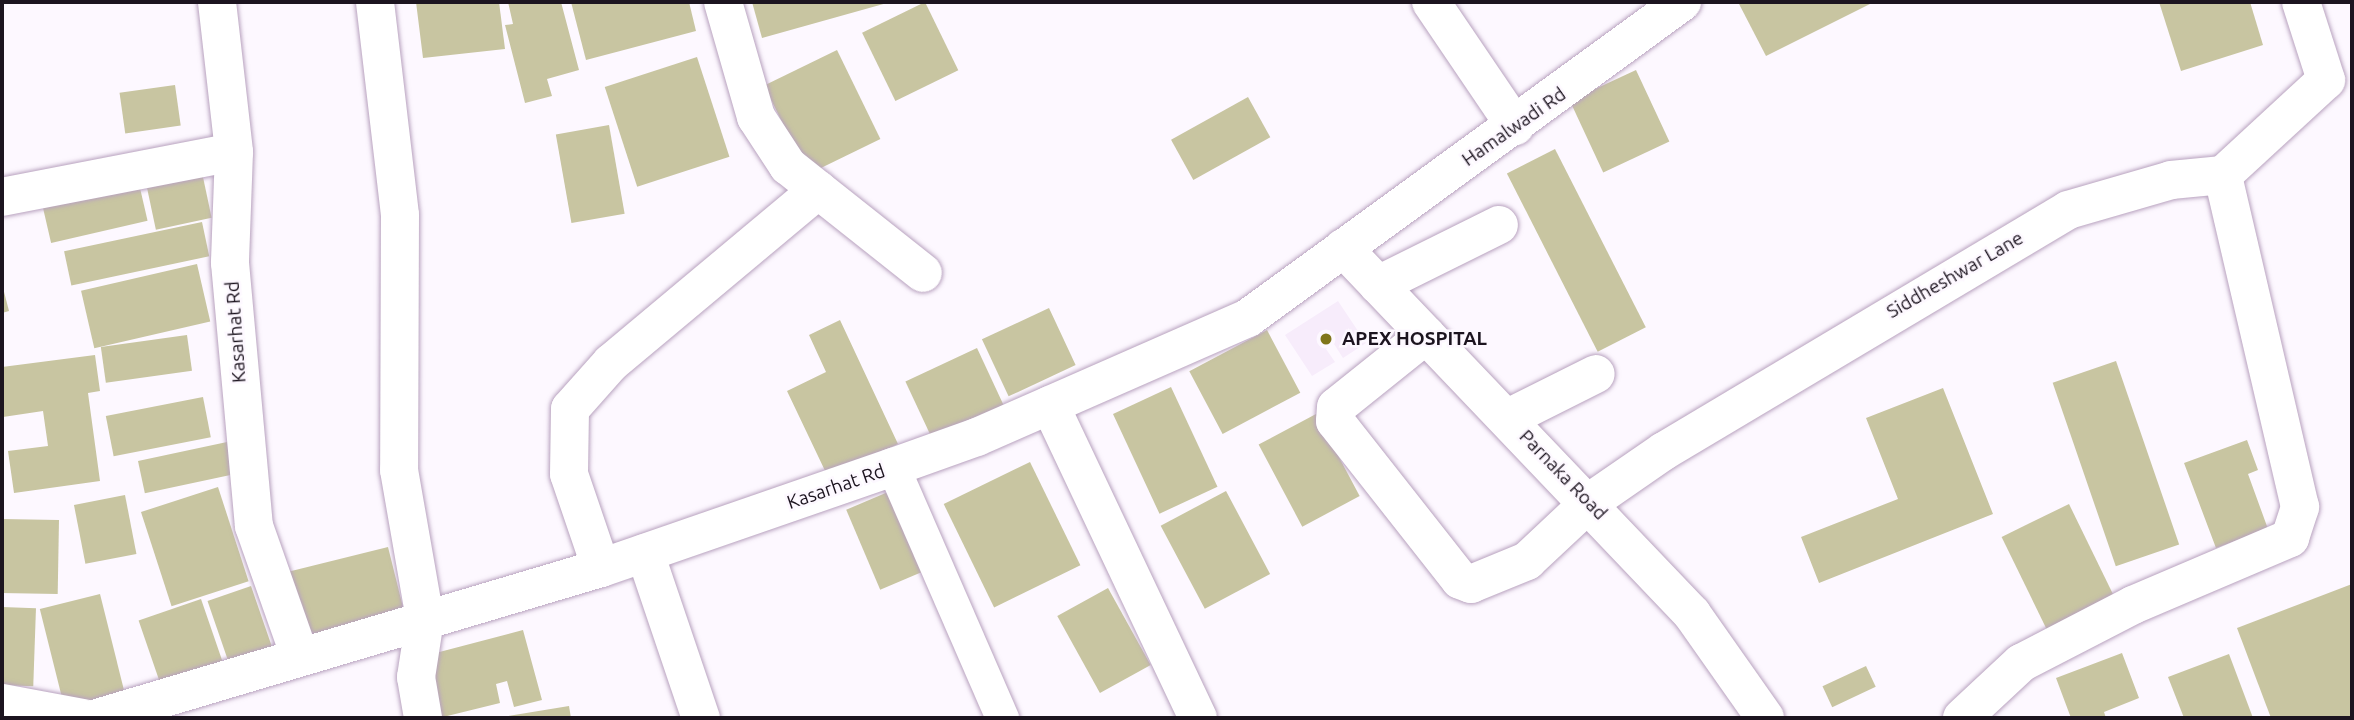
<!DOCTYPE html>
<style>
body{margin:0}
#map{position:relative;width:2354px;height:720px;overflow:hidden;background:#fdf8ff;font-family:Ubuntu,sans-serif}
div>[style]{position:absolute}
.built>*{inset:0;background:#f7ecfb}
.building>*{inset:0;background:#c8c5a1;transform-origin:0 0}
.roads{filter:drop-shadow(0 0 2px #b8a2bf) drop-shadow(0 0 2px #b8a2bf)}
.pedestrian>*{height:33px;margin:-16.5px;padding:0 16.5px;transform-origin:16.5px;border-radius:16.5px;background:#fff}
.minor>*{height:38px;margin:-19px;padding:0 19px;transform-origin:19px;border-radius:19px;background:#fff}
.dots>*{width:19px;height:19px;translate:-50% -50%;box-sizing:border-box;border:4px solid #fdf8ff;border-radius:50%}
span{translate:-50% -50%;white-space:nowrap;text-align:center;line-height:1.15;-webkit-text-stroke:5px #fdf8ff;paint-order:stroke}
.street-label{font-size:19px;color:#1c141f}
.poi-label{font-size:19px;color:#1c141f;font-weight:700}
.left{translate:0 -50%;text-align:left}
.frame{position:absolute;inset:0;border:4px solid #1c141f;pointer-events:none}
</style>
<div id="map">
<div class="built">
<div style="clip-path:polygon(1338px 301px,1366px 343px,1343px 358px,1334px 344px,1326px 349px,1335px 362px,1312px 376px,1285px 335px)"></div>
</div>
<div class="building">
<div style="clip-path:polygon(416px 2px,499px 2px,505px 49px,423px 58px)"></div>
<div style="clip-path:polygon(508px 2px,561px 2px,579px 70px,547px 79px,552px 96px,525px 103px,505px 25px,513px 24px)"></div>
<div style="clip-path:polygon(571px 2px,689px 2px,696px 31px,586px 60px)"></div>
<div style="clip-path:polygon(752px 2px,887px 2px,887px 3px,762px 38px)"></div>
<div style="left:925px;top:2px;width:76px;height:70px;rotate:64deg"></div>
<div style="clip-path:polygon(1738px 2px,1874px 2px,1766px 56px)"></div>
<div style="clip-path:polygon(2159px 2px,2250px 2px,2263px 45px,2181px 71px)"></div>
<div style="left:837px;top:50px;width:99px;height:81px;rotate:64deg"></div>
<div style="left:697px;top:57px;width:105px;height:97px;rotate:72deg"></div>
<div style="left:1636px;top:70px;width:79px;height:73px;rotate:65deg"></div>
<div style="left:175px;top:85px;width:41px;height:56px;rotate:82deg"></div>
<div style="left:1248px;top:97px;width:46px;height:88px;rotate:61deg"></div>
<div style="left:609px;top:125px;width:90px;height:54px;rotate:80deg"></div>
<div style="left:1555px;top:149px;width:200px;height:54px;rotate:63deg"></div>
<div style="left:200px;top:163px;width:56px;height:57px;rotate:78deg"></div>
<div style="left:137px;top:175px;width:47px;height:99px;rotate:77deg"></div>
<div style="left:202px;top:222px;width:35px;height:141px;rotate:78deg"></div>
<div style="left:197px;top:264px;width:59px;height:119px;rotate:77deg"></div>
<div style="clip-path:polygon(2px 284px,9px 311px,2px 313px)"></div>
<div style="left:1049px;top:308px;width:63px;height:74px;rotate:65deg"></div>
<div style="clip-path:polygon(840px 320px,898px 444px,828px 477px,787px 391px,826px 372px,809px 335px)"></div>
<div style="left:1267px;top:330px;width:71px;height:88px;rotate:62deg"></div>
<div style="left:187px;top:335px;width:36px;height:87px;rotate:82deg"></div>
<div style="left:977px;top:348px;width:68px;height:79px;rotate:65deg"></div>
<div style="clip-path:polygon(95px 355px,100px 391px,88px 393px,100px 481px,14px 493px,8px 451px,48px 446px,43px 411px,3px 417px,2px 367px)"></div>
<div style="left:2116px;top:361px;width:194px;height:67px;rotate:71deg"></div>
<div style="left:1171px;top:387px;width:110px;height:64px;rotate:65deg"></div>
<div style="clip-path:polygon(1943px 388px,1993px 514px,1819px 583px,1801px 537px,1898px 499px,1866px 418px)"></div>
<div style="left:203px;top:397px;width:41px;height:99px;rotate:79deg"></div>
<div style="left:1316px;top:414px;width:93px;height:65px;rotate:62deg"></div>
<div style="clip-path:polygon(2247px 440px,2258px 470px,2248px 474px,2268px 529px,2216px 548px,2184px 463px)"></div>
<div style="left:227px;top:442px;width:33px;height:91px;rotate:78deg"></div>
<div style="left:1030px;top:462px;width:115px;height:96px;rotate:64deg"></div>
<div style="left:218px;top:487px;width:99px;height:81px;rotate:72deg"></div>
<div style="left:895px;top:489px;width:87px;height:53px;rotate:67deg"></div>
<div style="left:1226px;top:491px;width:94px;height:74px;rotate:62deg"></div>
<div style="left:125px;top:495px;width:60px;height:52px;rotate:79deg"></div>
<div style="left:2069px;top:504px;width:113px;height:75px;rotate:64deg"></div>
<div style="left:2px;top:519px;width:57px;height:74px;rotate:1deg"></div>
<div style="left:388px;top:547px;width:67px;height:111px;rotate:76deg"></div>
<div style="clip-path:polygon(2352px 584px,2352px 718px,2271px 718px,2237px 628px)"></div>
<div style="left:251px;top:586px;width:76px;height:46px;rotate:71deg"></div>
<div style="left:1108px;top:588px;width:88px;height:58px;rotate:61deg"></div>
<div style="left:100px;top:594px;width:106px;height:62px;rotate:76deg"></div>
<div style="left:201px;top:599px;width:75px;height:66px;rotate:71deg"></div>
<div style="left:2px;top:607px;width:34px;height:78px;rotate:2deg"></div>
<div style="clip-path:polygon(523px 630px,542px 700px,514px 707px,507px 681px,496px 684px,500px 703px,439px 718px,428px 655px)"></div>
<div style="clip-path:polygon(2122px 653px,2139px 698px,2104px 712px,2106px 718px,2071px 718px,2056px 678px)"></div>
<div style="clip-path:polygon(2229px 654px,2253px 718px,2184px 718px,2168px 677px)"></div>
<div style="left:1866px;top:666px;width:23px;height:48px;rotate:65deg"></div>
<div style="clip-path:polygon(569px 706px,571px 718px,502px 718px,502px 717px)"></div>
</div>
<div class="roads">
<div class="pedestrian">
<div style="left:893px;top:467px;width:274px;rotate:66.5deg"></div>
</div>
<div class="minor">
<div style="left:217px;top:2px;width:151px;rotate:83.5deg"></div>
<div style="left:234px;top:152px;width:111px;rotate:92.1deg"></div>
<div style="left:230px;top:263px;width:264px;rotate:84.8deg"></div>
<div style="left:254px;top:526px;width:136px;rotate:70.6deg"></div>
<div style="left:375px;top:2px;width:214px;rotate:83.3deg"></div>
<div style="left:400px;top:215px;width:255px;rotate:90.2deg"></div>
<div style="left:399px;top:470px;width:151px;rotate:80.1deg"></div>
<div style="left:425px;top:619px;width:59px;rotate:98.8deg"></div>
<div style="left:416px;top:677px;width:42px;rotate:80.3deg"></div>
<div style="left:723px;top:2px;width:120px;rotate:74deg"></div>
<div style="left:756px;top:117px;width:59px;rotate:56.9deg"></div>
<div style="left:788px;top:166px;width:172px;rotate:38.4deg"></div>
<div style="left:1431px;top:2px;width:150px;rotate:55.9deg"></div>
<div style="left:2301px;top:2px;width:82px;rotate:72.2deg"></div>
<div style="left:2px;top:197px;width:236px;rotate:-11deg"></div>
<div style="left:1343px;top:248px;width:506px;rotate:46.36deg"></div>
<div style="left:1692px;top:614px;width:127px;rotate:54.9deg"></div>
<div style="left:1378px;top:285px;width:135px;rotate:-26.4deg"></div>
<div style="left:1426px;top:335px;width:115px;rotate:141.3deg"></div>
<div style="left:1336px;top:407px;width:14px;rotate:94deg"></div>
<div style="left:1335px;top:421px;width:202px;rotate:51.8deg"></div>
<div style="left:1460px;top:580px;width:12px;rotate:20deg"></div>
<div style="left:1471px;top:584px;width:61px;rotate:-22.3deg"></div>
<div style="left:1527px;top:561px;width:86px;rotate:-43.1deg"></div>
<div style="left:1590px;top:502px;width:90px;rotate:-34.6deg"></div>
<div style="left:1664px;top:451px;width:470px;rotate:-30.8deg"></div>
<div style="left:2068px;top:210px;width:107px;rotate:-16.2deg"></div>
<div style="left:2171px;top:180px;width:52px;rotate:-5.5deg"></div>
<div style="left:2223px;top:175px;width:140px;rotate:-42.7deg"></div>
<div style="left:1050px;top:405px;width:346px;rotate:64.7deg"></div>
<div style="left:1508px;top:418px;width:98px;rotate:-26.6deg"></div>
<div style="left:645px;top:553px;width:174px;rotate:71.3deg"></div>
<div style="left:601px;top:568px;width:99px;rotate:-108.8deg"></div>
<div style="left:569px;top:474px;width:65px;rotate:-89.1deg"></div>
<div style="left:570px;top:409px;width:62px;rotate:-48.3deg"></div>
<div style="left:611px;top:363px;width:270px;rotate:-39.9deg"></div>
<div style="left:2px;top:703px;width:82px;rotate:10.5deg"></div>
<div style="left:97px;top:718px;width:526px;rotate:-16.57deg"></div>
<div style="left:601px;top:568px;width:309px;rotate:-19.1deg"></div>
<div style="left:893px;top:467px;width:89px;rotate:-19.7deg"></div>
<div style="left:977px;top:437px;width:296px;rotate:-23.7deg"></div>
<div style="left:1248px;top:318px;width:537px;rotate:-36.06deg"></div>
<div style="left:1962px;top:718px;width:81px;rotate:-43deg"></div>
<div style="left:2021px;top:663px;width:126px;rotate:-27.4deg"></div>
<div style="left:2133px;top:605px;width:171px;rotate:-23.1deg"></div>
<div style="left:2290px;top:538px;width:33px;rotate:-72deg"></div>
<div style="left:2300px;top:507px;width:341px;rotate:-103.1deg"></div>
</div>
</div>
<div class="dots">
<div style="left:1326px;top:339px;background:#80761a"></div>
</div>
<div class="street-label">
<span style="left:1514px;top:127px;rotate:-35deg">Hamalwadi Rd</span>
<span style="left:1955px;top:275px;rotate:-30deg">Siddheshwar Lane</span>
<span style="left:236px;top:332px;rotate:-94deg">Kasarhat Rd</span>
<span style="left:1563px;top:475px;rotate:46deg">Parnaka Road</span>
<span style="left:836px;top:487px;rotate:-19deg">Kasarhat Rd</span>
</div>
<div class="poi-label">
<span class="left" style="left:1342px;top:339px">APEX HOSPITAL</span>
</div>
<div class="frame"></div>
</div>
